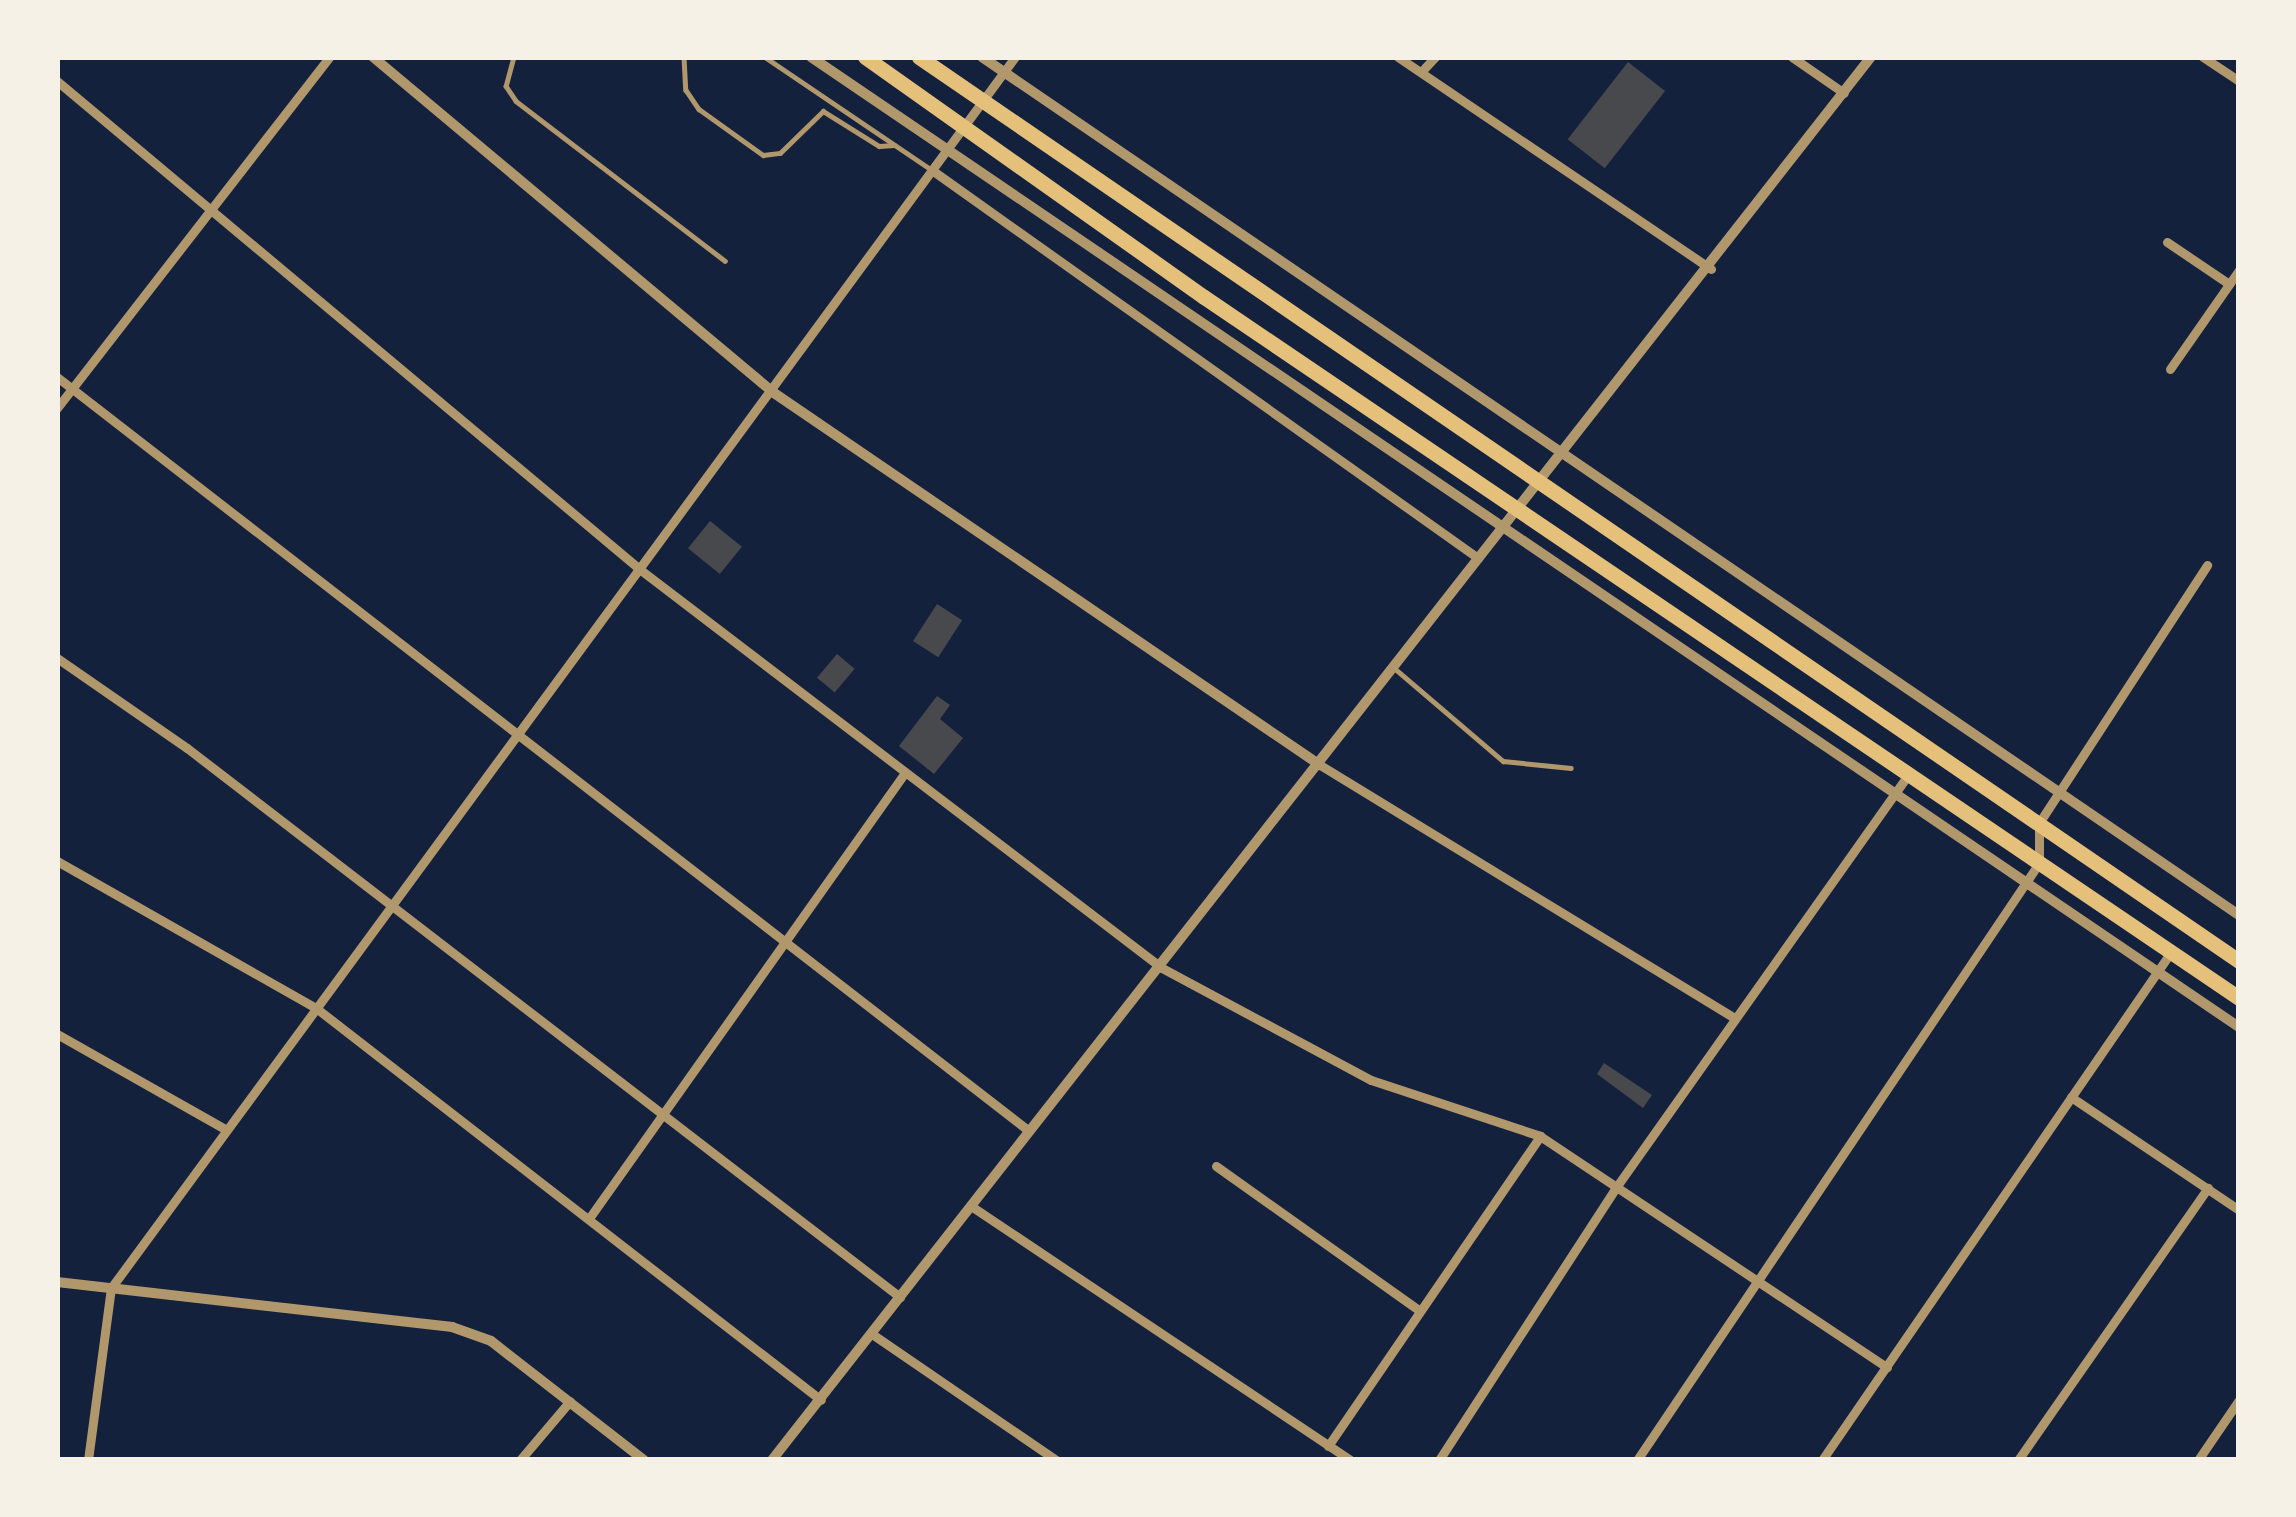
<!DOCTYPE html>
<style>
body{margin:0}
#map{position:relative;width:2296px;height:1517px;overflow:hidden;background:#14213d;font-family:"Noto Serif",serif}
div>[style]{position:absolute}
.building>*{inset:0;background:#48494c;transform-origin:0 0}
.service>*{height:4.5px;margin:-2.25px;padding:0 2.25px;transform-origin:2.25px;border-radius:2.25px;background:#b1986c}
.minor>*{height:9px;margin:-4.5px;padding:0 4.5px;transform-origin:4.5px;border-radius:4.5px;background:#b1986c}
.tertiary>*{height:10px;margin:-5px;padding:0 5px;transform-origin:5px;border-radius:5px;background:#b1986c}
.trunk>*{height:15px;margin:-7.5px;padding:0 7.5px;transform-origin:7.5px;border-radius:7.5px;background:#e5c07b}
span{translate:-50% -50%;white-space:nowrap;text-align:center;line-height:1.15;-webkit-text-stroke:9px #f6f1e7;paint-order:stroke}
.frame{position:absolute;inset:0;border:60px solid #f6f1e7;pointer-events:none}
</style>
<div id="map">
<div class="building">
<div style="left:1628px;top:62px;width:47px;height:98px;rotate:38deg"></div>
<div style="left:710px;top:521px;width:41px;height:35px;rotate:39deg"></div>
<div style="left:937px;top:604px;width:30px;height:44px;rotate:33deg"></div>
<div style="left:837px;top:654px;width:23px;height:31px;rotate:40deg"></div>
<div style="clip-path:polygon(937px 696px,950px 705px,940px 719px,963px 738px,934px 774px,899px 746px)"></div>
<div style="clip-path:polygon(1604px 1063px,1652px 1095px,1643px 1108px,1597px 1074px)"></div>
</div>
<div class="service">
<div style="left:514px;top:57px;width:30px;rotate:105deg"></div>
<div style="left:506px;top:86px;width:18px;rotate:56deg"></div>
<div style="left:516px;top:101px;width:263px;rotate:37.4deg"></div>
<div style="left:684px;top:57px;width:33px;rotate:87deg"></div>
<div style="left:686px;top:90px;width:23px;rotate:56deg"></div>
<div style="left:699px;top:109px;width:79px;rotate:35.7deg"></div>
<div style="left:763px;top:155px;width:17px;rotate:-7deg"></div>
<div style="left:780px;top:153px;width:60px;rotate:-44.3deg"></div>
<div style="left:823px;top:111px;width:66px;rotate:32deg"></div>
<div style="left:879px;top:146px;width:15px;rotate:-4deg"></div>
<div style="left:765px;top:57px;width:198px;rotate:34.1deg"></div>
<div style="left:1393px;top:667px;width:145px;rotate:40.5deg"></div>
<div style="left:1503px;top:761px;width:68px;rotate:5.9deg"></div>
</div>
<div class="minor">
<div style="left:1398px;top:57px;width:378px;rotate:34.1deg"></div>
<div style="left:1792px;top:57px;width:63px;rotate:34.7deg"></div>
<div style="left:2203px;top:57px;width:43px;rotate:33.7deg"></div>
<div style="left:1421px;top:72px;width:21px;rotate:-47deg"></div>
<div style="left:57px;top:81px;width:763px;rotate:39.95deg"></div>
<div style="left:642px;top:571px;width:654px;rotate:37.36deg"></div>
<div style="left:1162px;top:968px;width:237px;rotate:28.2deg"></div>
<div style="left:1371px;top:1080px;width:178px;rotate:18.3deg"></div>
<div style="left:1540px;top:1136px;width:417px;rotate:33.7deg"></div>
<div style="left:936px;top:173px;width:665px;rotate:35.39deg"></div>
<div style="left:2167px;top:242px;width:75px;rotate:34.1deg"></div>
<div style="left:2170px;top:369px;width:121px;rotate:-55.1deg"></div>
<div style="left:57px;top:377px;width:1230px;rotate:37.8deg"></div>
<div style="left:57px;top:408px;width:444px;rotate:-52.2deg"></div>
<div style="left:57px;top:658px;width:158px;rotate:34.7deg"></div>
<div style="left:187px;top:748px;width:900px;rotate:37.6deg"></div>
<div style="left:1320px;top:765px;width:485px;rotate:31.4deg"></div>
<div style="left:57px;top:861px;width:298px;rotate:29.6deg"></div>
<div style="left:316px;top:1008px;width:639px;rotate:37.82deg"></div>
<div style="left:57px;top:1034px;width:193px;rotate:29.5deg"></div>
<div style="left:2071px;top:1097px;width:202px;rotate:33.9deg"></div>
<div style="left:1216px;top:1166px;width:249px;rotate:35.4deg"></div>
<div style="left:971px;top:1206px;width:456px;rotate:33.8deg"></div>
<div style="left:590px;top:1217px;width:543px;rotate:-54.67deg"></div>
<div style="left:872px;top:1334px;width:223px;rotate:34.4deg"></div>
<div style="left:1328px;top:1446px;width:376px;rotate:-55.6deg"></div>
<div style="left:88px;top:1460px;width:174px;rotate:-82.4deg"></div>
<div style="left:111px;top:1288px;width:1527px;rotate:-53.71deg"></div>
<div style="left:520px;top:1460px;width:77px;rotate:-49.7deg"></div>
<div style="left:1439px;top:1460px;width:327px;rotate:-57deg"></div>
<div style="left:1617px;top:1186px;width:504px;rotate:-54.7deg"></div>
<div style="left:1637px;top:1460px;width:720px;rotate:-56.04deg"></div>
<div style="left:2039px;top:863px;width:40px;rotate:-90deg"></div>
<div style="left:2039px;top:823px;width:308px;rotate:-56.9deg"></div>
<div style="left:1822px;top:1460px;width:616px;rotate:-55.51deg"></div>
<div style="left:2018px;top:1460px;width:332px;rotate:-55.1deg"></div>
<div style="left:2198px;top:1460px;width:73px;rotate:-55.7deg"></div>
</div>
<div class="tertiary">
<div style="left:373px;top:57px;width:523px;rotate:39.96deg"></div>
<div style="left:774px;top:393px;width:661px;rotate:34.27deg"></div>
<div style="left:811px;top:57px;width:1726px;rotate:34.19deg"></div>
<div style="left:982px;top:57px;width:1522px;rotate:34.32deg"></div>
<div style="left:57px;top:1282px;width:398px;rotate:6.5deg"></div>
<div style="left:452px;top:1327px;width:41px;rotate:19.7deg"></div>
<div style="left:491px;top:1341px;width:194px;rotate:37.9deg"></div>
<div style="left:772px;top:1460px;width:1782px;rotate:-51.93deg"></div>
</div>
<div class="trunk">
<div style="left:865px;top:57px;width:415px;rotate:35.3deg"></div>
<div style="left:1204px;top:297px;width:1250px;rotate:34.11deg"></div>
<div style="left:919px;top:57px;width:1600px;rotate:34.41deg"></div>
</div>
<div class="frame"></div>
</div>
